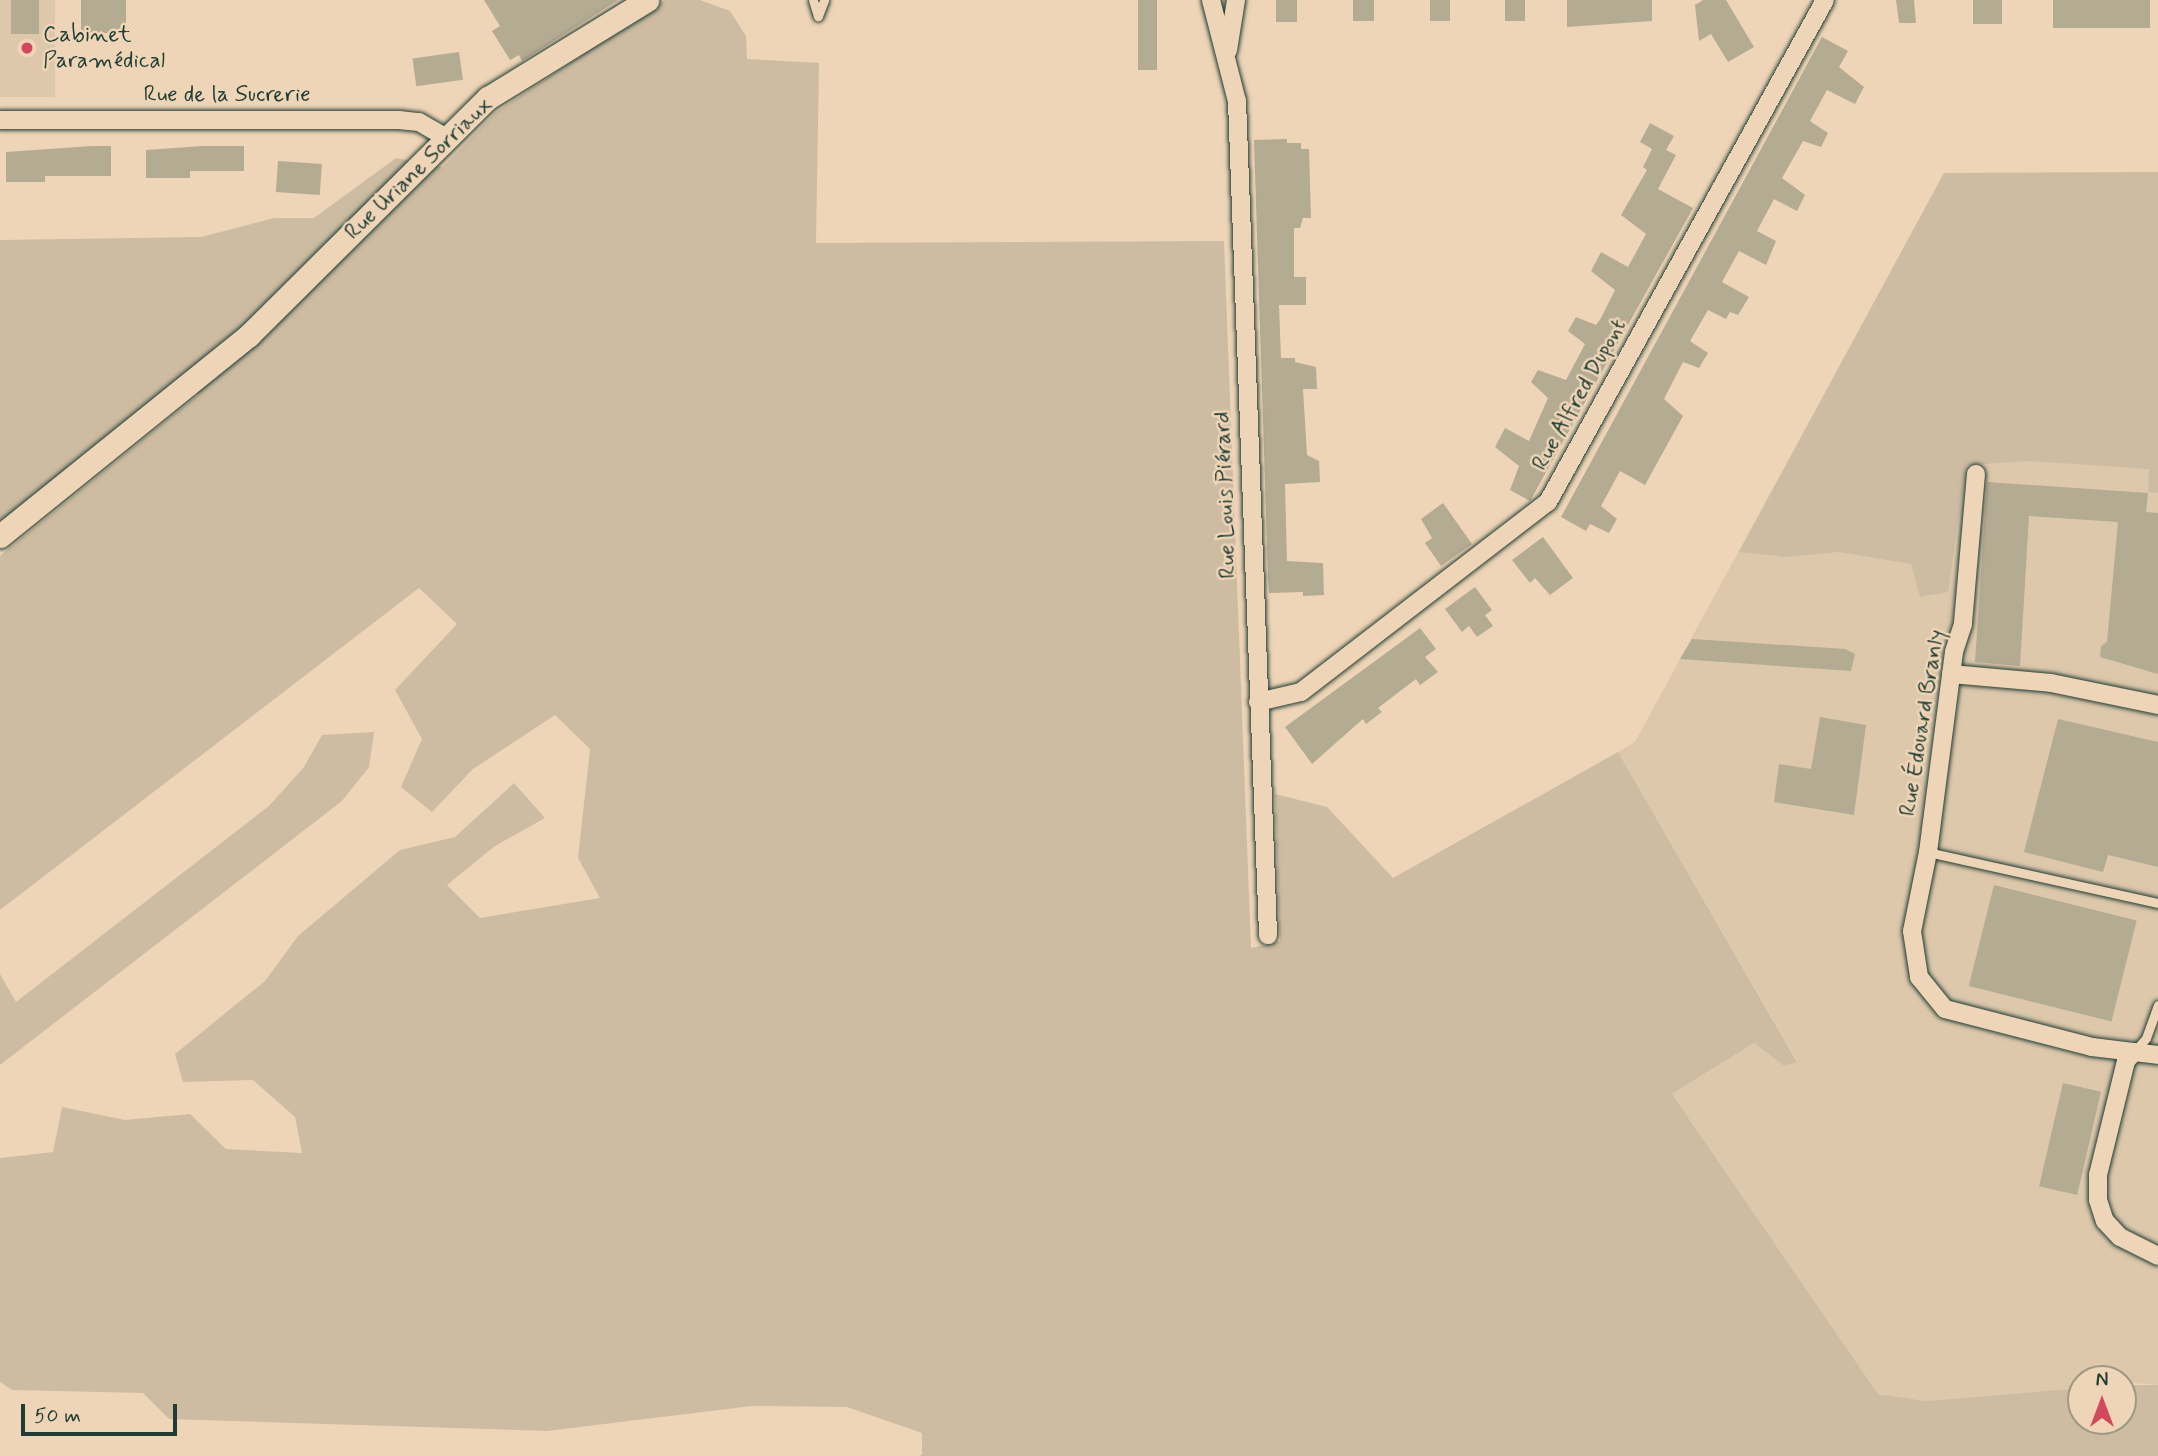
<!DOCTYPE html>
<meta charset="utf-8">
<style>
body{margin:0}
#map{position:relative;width:2158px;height:1456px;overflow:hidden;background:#efd5b7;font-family:Mynerve,sans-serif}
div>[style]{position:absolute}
.built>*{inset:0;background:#ddc8ac;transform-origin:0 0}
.green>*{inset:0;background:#cdbca2}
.building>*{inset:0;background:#b4ab93;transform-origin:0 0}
.roads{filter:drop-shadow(0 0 2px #1f3d34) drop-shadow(0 0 2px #1f3d34)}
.service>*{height:9px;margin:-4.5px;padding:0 4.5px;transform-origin:4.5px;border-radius:4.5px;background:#efd5b7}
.minor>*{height:18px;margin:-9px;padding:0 9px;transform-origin:9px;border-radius:9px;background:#efd5b7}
.tertiary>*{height:23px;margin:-11.5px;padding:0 11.5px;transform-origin:11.5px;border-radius:11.5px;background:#efd5b7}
.dots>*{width:19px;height:19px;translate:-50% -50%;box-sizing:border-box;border:4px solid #efd5b7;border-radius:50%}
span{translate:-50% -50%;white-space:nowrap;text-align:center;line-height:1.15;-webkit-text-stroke:5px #efd5b7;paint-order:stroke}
.poi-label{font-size:23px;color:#1f3d34}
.left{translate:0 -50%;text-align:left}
.street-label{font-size:23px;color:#1f3d34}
.north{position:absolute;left:2067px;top:1365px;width:70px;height:70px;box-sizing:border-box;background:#efd5b7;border:2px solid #9c9883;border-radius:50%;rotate:0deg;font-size:19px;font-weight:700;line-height:28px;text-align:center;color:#1f3d34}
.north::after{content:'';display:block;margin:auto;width:24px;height:32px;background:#d1495b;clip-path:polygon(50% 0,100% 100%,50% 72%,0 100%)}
.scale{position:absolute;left:21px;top:1404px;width:156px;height:32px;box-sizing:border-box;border:4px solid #1f3d34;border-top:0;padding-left:9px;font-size:21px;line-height:24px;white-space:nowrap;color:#1f3d34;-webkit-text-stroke:5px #efd5b7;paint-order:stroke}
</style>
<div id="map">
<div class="built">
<div style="left:0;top:0;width:55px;height:97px"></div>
<div style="clip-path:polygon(1944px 173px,2150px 469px,2148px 492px,2158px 493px,2158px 1385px,2081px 1379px,2081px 1388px,1926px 1401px,1878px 1394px,1672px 1094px,1754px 1043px,1784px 1066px,1797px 1061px,1618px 752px,1635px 742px)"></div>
</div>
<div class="green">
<div style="clip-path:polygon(665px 0,700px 0,730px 11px,746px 36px,747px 59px,819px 63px,816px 243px,1224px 241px,1251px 948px,1280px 941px,1275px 794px,1327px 807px,1393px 878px,1618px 752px,1797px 1062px,1784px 1066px,1754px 1043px,1672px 1094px,1878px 1394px,1926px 1401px,2081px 1388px,2081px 1421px,2123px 1421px,2123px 1385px,2158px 1385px,2158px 1456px,918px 1456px,922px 1455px,922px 1433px,847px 1407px,752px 1406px,547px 1431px,169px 1419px,143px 1393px,12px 1390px,0 1382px,0 1158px,53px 1152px,62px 1107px,125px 1120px,190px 1114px,226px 1149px,302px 1153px,295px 1117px,253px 1080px,183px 1082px,175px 1054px,265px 981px,298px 936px,400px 850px,455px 837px,514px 783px,545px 818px,495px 846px,447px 885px,480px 918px,600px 898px,578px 858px,590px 749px,555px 715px,473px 769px,432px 812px,401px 787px,422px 739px,395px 690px,457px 624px,419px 588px,0 910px,0 556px,198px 395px,188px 373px,0 522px,0 240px,201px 237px,274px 218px,314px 218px,396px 158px,443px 167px,495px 113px)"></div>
<div style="clip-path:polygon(2158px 172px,2158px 493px,2148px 492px,2149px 469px,2030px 461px,1966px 465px,1948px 592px,1920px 597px,1911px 564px,1839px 552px,1786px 557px,1739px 552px,1944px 173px)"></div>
<div style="clip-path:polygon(374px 732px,369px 767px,342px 801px,0 1065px,0 974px,16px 1002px,269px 806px,304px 767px,322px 735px)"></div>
</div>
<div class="building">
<div style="left:11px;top:0;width:28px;height:34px"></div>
<div style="left:81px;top:0;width:45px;height:33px"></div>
<div style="clip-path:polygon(484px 0,618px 0,522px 61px,519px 55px,510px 60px,492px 31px,500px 26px)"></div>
<div style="left:1138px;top:0;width:19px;height:70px"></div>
<div style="left:1276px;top:0;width:21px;height:22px"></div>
<div style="left:1353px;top:0;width:21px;height:21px"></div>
<div style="left:1430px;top:0;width:20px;height:21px"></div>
<div style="left:1505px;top:0;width:20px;height:21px"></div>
<div style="clip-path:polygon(1567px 0,1652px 0,1652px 21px,1567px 27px)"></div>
<div style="clip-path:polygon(1703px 0,1726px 0,1754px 47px,1728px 62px,1711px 34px,1699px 41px,1695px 5px)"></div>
<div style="clip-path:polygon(1896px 0,1914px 0,1916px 23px,1899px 23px)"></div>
<div style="left:1973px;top:0;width:29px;height:24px"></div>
<div style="left:2053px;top:0;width:97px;height:28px"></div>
<div style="clip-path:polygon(1822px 37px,1848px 51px,1839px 67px,1864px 87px,1855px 104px,1827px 90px,1810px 121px,1828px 133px,1821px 147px,1803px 141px,1782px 178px,1805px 195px,1797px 211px,1774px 199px,1757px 231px,1776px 241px,1766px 265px,1739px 251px,1722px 282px,1749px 297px,1738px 315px,1730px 312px,1726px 319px,1708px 310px,1690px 341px,1708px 353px,1699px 368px,1683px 362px,1664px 399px,1683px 416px,1645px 485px,1620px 471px,1601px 506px,1617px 519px,1609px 533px,1590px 524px,1586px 531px,1561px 517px)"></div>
<div style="left:459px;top:52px;width:28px;height:47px;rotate:82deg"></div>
<div style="clip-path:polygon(1650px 123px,1674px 136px,1666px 150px,1676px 155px,1658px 189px,1693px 208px,1530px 501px,1510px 490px,1519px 466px,1495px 447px,1505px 428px,1529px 441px,1548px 398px,1531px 382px,1538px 370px,1566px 380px,1585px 344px,1568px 331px,1576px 317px,1596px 325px,1601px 318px,1615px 290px,1591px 271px,1601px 252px,1628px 267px,1646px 234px,1621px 215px,1647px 170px,1643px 167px,1652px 149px,1640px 142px)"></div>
<div style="clip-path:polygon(1287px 139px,1287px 143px,1301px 143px,1301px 149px,1309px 149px,1311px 218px,1303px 218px,1300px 228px,1294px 228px,1294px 277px,1306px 277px,1306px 305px,1279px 305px,1281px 358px,1295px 358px,1295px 362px,1316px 367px,1317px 389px,1303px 389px,1307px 455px,1319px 461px,1320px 482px,1285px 484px,1287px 561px,1323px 563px,1324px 595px,1303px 596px,1303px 592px,1269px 593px,1268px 577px,1254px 140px)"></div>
<div style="clip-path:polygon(92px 146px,111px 146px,111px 176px,45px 176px,45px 182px,6px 182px,6px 152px)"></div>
<div style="clip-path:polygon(202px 146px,244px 146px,244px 171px,190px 171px,190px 178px,146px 178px,146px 150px)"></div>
<div style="left:278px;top:161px;width:44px;height:31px;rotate:4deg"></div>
<div style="clip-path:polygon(1987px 482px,2148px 493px,2146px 512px,2158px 513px,2158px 674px,2100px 657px,2101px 646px,2107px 642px,2118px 522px,2029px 516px,2020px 666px,1975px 662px)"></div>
<div style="clip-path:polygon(1443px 503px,1472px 544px,1441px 566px,1425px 543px,1432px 538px,1421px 519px)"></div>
<div style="clip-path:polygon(1543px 537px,1573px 578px,1550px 595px,1535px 578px,1530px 583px,1512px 560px)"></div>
<div style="clip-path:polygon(1475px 587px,1492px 610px,1485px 615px,1493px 626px,1477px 637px,1469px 626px,1462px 632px,1445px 609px)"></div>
<div style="clip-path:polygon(1420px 628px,1436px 649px,1425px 657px,1438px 672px,1420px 685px,1416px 679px,1378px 708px,1382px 712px,1366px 724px,1363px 719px,1312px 764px,1285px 727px)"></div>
<div style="clip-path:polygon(1692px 639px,1845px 649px,1855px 654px,1851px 671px,1680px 659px)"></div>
<div style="clip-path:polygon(1820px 717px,1866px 725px,1854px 815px,1774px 802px,1779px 764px,1811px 769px)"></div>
<div style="clip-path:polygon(2058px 719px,2158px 742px,2158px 867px,2108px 855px,2103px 872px,2024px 852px)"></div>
<div style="left:1994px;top:885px;width:147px;height:104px;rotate:14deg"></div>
<div style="left:2063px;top:1083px;width:39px;height:106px;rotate:13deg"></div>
</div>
<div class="roads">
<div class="service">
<div style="left:813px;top:0;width:17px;rotate:73deg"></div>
<div style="left:818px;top:16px;width:17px;rotate:-69deg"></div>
<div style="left:1928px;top:852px;width:236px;rotate:12.5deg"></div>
<div style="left:2134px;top:1052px;width:18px;rotate:-49deg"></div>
<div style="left:2146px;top:1038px;width:35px;rotate:-70deg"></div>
</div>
<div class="minor">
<div style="left:1211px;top:0;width:104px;rotate:75.6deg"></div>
<div style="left:1237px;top:101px;width:835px;rotate:87.87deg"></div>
<div style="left:1228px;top:50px;width:51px;rotate:-80.9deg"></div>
<div style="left:0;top:120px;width:399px"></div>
<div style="left:399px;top:120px;width:20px;rotate:6deg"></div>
<div style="left:419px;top:122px;width:34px;rotate:30deg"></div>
<div style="left:1976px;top:474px;width:151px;rotate:95deg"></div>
<div style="left:1963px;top:624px;width:29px;rotate:108deg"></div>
<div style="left:1954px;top:652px;width:202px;rotate:97.4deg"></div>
<div style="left:1928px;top:852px;width:81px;rotate:101.4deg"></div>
<div style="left:1912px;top:931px;width:47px;rotate:81.3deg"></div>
<div style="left:1919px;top:977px;width:41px;rotate:50.9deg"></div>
<div style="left:1945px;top:1009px;width:152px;rotate:14.5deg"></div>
<div style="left:2092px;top:1047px;width:66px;rotate:6.9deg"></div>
<div style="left:1951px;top:674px;width:100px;rotate:5.1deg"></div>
<div style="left:2051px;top:683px;width:109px;rotate:11.6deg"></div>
<div style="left:1258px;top:702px;width:44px;rotate:-13.1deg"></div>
<div style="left:1301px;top:692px;width:312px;rotate:-37.6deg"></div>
<div style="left:1548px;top:502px;width:573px;rotate:-61.11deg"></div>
<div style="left:2134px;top:1052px;width:12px;rotate:132deg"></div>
<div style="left:2126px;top:1061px;width:117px;rotate:103.8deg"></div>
<div style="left:2098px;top:1175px;width:25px;rotate:90deg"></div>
<div style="left:2098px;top:1200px;width:22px;rotate:72deg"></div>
<div style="left:2105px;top:1221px;width:22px;rotate:47deg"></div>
<div style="left:2120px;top:1237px;width:42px;rotate:26.6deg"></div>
</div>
<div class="tertiary">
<div style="left:0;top:536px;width:320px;rotate:-38.9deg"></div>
<div style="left:249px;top:335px;width:337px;rotate:-44.8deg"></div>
<div style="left:488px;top:98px;width:187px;rotate:-31.6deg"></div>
</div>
</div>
<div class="dots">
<div style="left:27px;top:48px;background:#d1495b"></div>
</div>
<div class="poi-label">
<span class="left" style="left:43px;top:48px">Cabinet<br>Paramédical</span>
</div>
<div class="street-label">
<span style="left:227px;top:95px">Rue de la Sucrerie</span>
<span style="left:419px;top:169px;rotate:-44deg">Rue Uriane Sorriaux</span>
<span style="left:1580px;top:395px;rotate:-61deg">Rue Alfred Dupont</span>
<span style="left:1226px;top:495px;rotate:-92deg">Rue Louis Piérard</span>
<span style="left:1923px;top:723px;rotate:-81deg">Rue Édouard Branly</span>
</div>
<div class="north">N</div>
<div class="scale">50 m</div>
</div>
